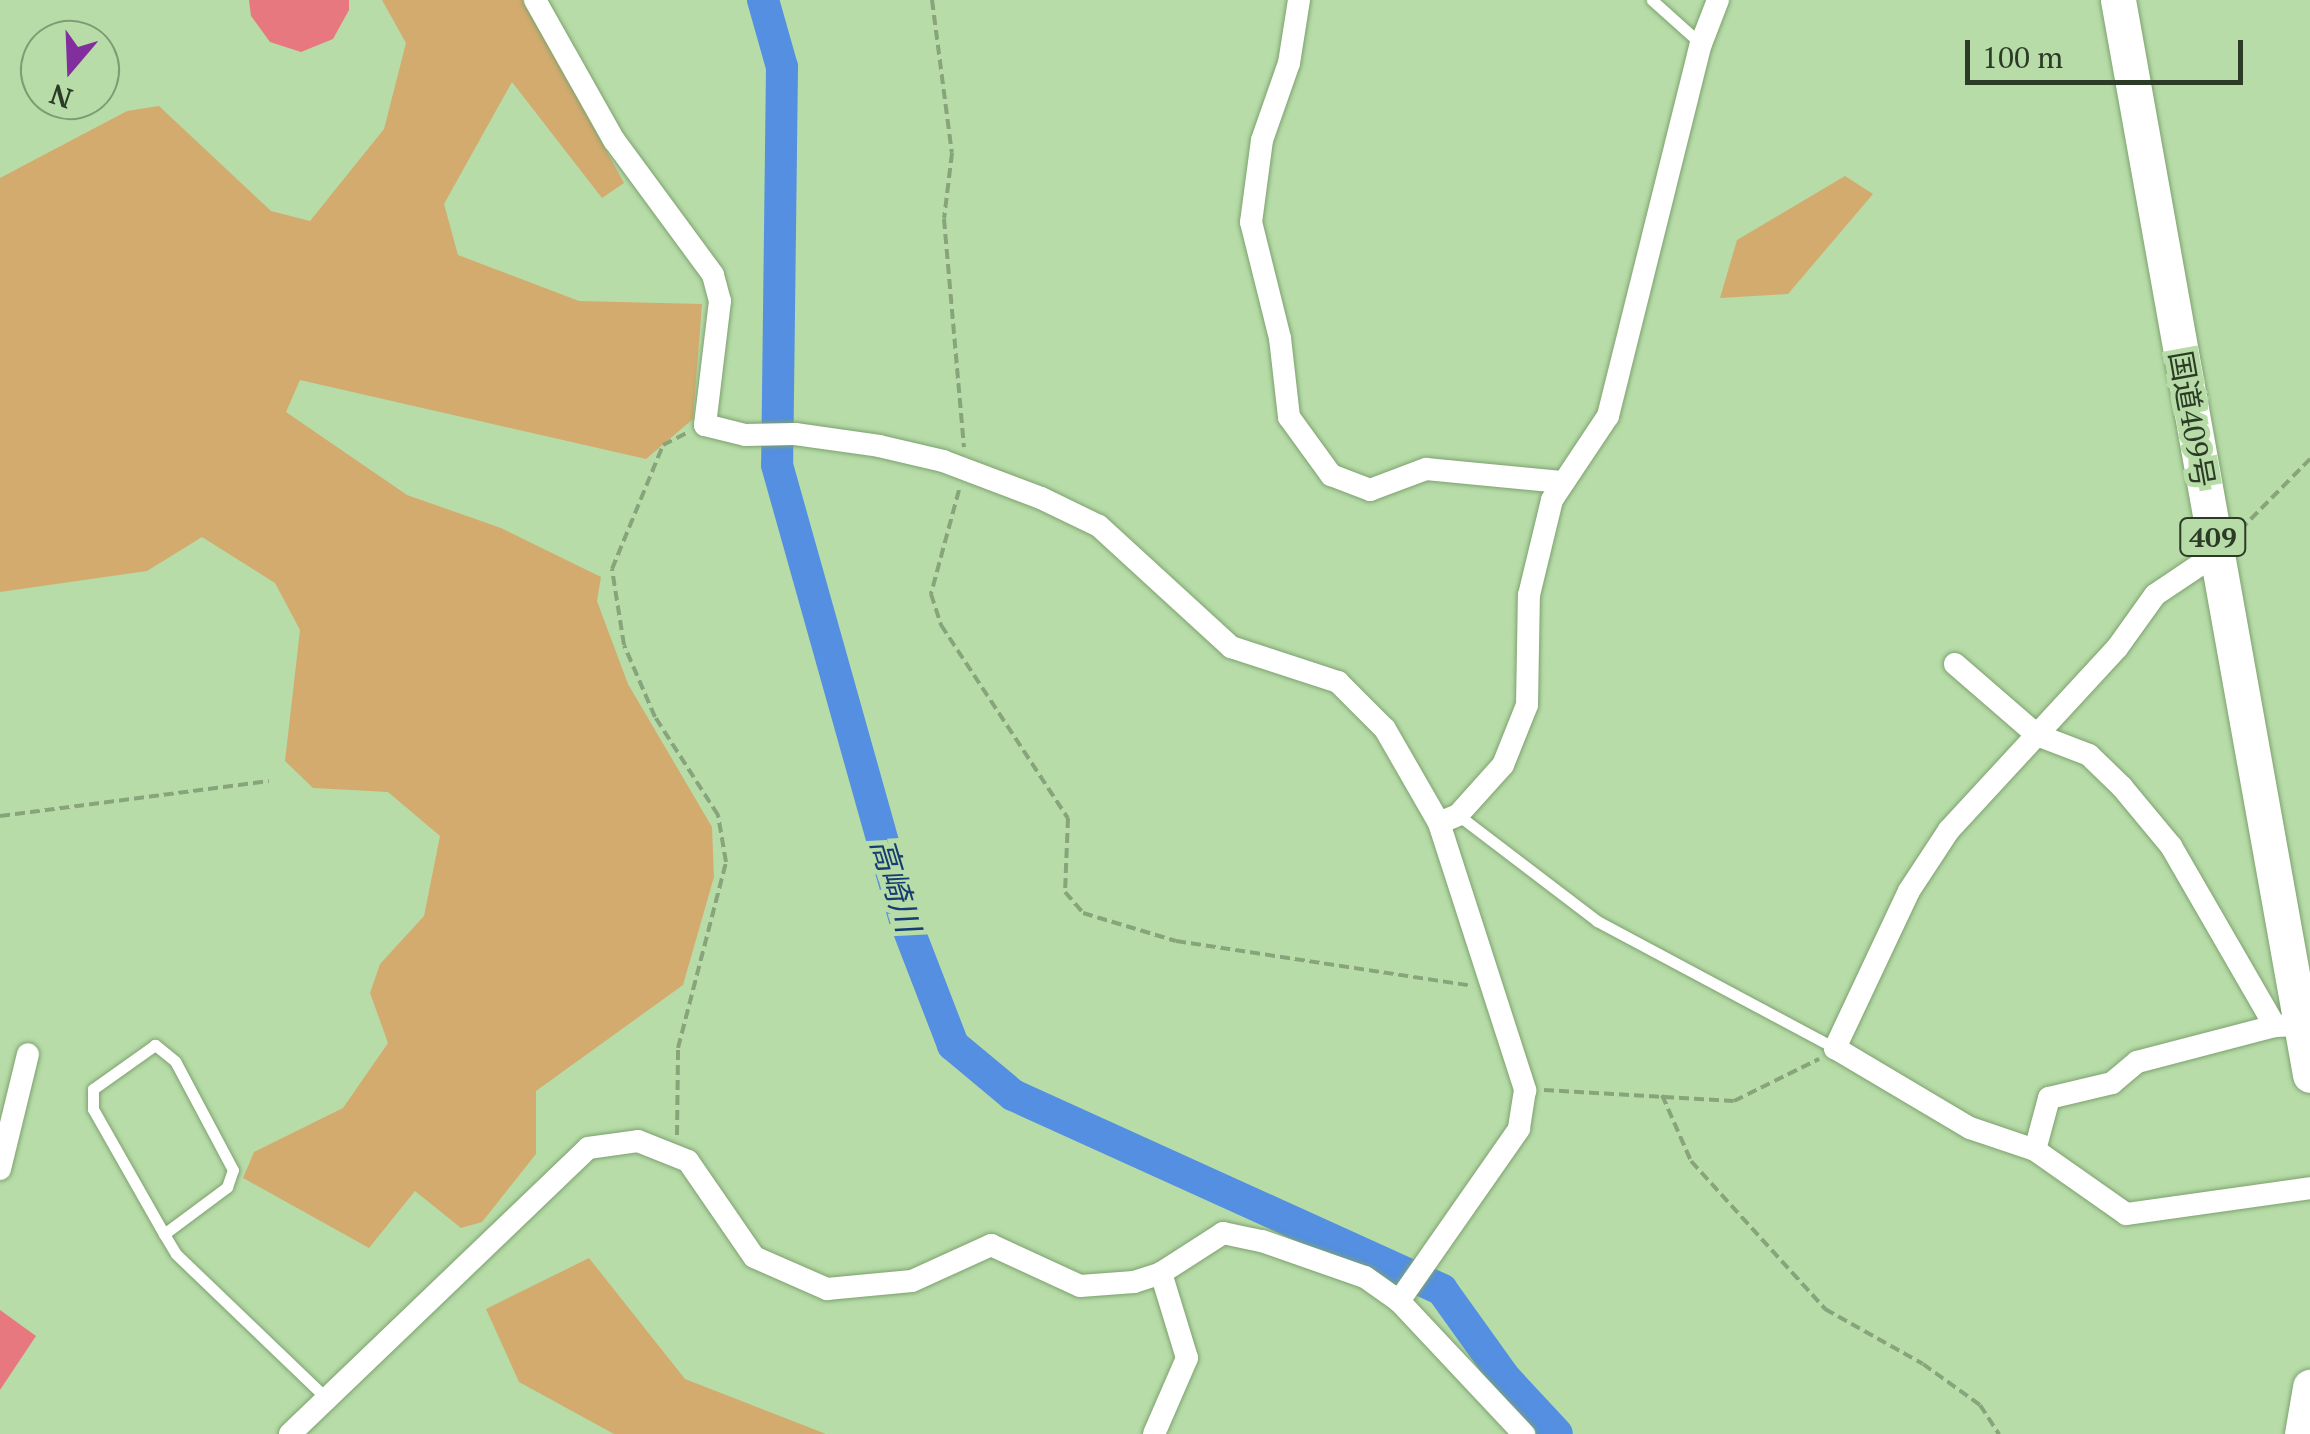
<!DOCTYPE html>
<meta charset="utf-8">
<style>
body{margin:0}
#map{position:relative;width:2310px;height:1434px;overflow:hidden;background:#b7dca8;font-family:"PT Serif","Noto Sans JP",serif}
div>[style]{position:absolute}
.green>*{inset:0;background:#d3ab6f}
.river>*{height:32px;margin:-16px;padding:0 16px;transform-origin:16px;border-radius:16px;background:#548fe1}
.building>*{inset:0;background:#e87880}
.path>*{height:4px;margin-top:-2px;transform-origin:0;background:repeating-linear-gradient(90deg,#87a47b 0 10px,transparent 0 15px)}
.roads{filter:drop-shadow(0 0 2px #7ea16f) drop-shadow(0 0 2px #7ea16f)}
.service>*{height:11px;margin:-5.5px;padding:0 5.5px;transform-origin:5.5px;border-radius:5.5px;background:#fff}
.minor>*{height:22px;margin:-11px;padding:0 11px;transform-origin:11px;border-radius:11px;background:#fff}
.trunk>*{height:35px;margin:-17.5px;padding:0 17.5px;transform-origin:17.5px;border-radius:17.5px;background:#fff}
span{translate:-50% -50%;white-space:nowrap;text-align:center;line-height:1.15;-webkit-text-stroke:10px #b7dca8;paint-order:stroke}
.shield-label span{padding:2px 8px;background:#b7dca8;border:2px solid;border-radius:8px;-webkit-text-stroke-width:0}
.shield-label{font-size:28px;color:#2c3b26;font-weight:700}
.street-label{font-size:30px;color:#2c3b26}
.water-label{font-size:32px;color:#163d72;font-style:italic}
.north{position:absolute;left:20px;top:20px;width:100px;height:100px;box-sizing:border-box;background:#b7dca8;border:2px solid #7f9c74;border-radius:50%;rotate:199deg;font-size:28px;font-weight:700;line-height:40px;text-align:center;color:#2c3b26}
.north::after{content:'';display:block;margin:auto;width:35px;height:45px;background:#822e9d;clip-path:polygon(50% 0,100% 100%,50% 72%,0 100%)}
.scale{position:absolute;left:1965px;top:40px;width:278px;height:45px;box-sizing:border-box;border:5px solid #2c3b26;border-top:0;padding-left:12px;font-size:30px;line-height:35px;white-space:nowrap;color:#2c3b26;-webkit-text-stroke:8px #b7dca8;paint-order:stroke}
</style>
<div id="map">
<div class="green">
<div style="clip-path:polygon(382px 0,524px 0,624px 183px,602px 198px,512px 82px,444px 204px,458px 255px,579px 301px,702px 304px,693px 419px,646px 459px,300px 380px,286px 412px,407px 495px,501px 528px,601px 577px,597px 601px,628px 684px,712px 827px,714px 877px,683px 985px,536px 1091px,536px 1154px,482px 1222px,461px 1228px,415px 1191px,369px 1248px,243px 1178px,254px 1152px,343px 1108px,388px 1043px,370px 993px,380px 964px,424px 916px,440px 836px,388px 792px,313px 788px,285px 761px,300px 630px,275px 583px,202px 537px,147px 571px,0 592px,0 178px,127px 111px,159px 106px,271px 211px,310px 221px,384px 129px,406px 43px)"></div>
<div style="clip-path:polygon(1845px 176px,1873px 194px,1788px 294px,1720px 298px,1737px 240px)"></div>
<div style="clip-path:polygon(589px 1258px,685px 1379px,826px 1434px,614px 1434px,519px 1382px,486px 1309px)"></div>
</div>
<div class="river">
<div style="left:763px;top:0;width:70px;rotate:74.2deg"></div>
<div style="left:782px;top:67px;width:398px;rotate:90.7deg"></div>
<div style="left:777px;top:465px;width:476px;rotate:74.3deg"></div>
<div style="left:906px;top:923px;width:131px;rotate:68.9deg"></div>
<div style="left:953px;top:1045px;width:78px;rotate:39.8deg"></div>
<div style="left:1013px;top:1095px;width:471px;rotate:24.4deg"></div>
<div style="left:1442px;top:1290px;width:108px;rotate:54.4deg"></div>
<div style="left:1505px;top:1378px;width:76px;rotate:47.1deg"></div>
</div>
<div class="building">
<div style="clip-path:polygon(249px 0,349px 0,349px 10px,333px 39px,301px 52px,270px 42px,251px 16px)"></div>
<div style="clip-path:polygon(0 1310px,36px 1336px,0 1390px)"></div>
</div>
<div class="path">
<div style="left:932px;top:0;width:154px;rotate:82.6deg"></div>
<div style="left:952px;top:153px;width:66px;rotate:96.9deg"></div>
<div style="left:944px;top:219px;width:229px;rotate:85deg"></div>
<div style="left:959px;top:490px;width:108px;rotate:105.1deg"></div>
<div style="left:931px;top:594px;width:33px;rotate:72deg"></div>
<div style="left:941px;top:625px;width:231px;rotate:56.7deg"></div>
<div style="left:1068px;top:818px;width:74px;rotate:92.3deg"></div>
<div style="left:1065px;top:892px;width:28px;rotate:49deg"></div>
<div style="left:1083px;top:913px;width:97px;rotate:16.8deg"></div>
<div style="left:1176px;top:941px;width:300px;rotate:8.6deg"></div>
<div style="left:2240px;top:530px;width:100px;rotate:-45.4deg"></div>
<div style="left:0;top:816px;width:271px;rotate:-7.4deg"></div>
<div style="left:1544px;top:1090px;width:190px;rotate:3.3deg"></div>
<div style="left:1734px;top:1101px;width:95px;rotate:-26.3deg"></div>
<div style="left:1662px;top:1095px;width:72px;rotate:66.3deg"></div>
<div style="left:1691px;top:1161px;width:200px;rotate:47.8deg"></div>
<div style="left:1825px;top:1309px;width:112px;rotate:29.3deg"></div>
<div style="left:1923px;top:1364px;width:70px;rotate:35.7deg"></div>
<div style="left:1980px;top:1405px;width:35px;rotate:57deg"></div>
<div style="left:677px;top:1135px;width:87px;rotate:-89.3deg"></div>
<div style="left:678px;top:1048px;width:192px;rotate:-75.5deg"></div>
<div style="left:726px;top:862px;width:48px;rotate:-99.7deg"></div>
<div style="left:718px;top:815px;width:117px;rotate:-122.7deg"></div>
<div style="left:655px;top:717px;width:78px;rotate:-113.3deg"></div>
<div style="left:624px;top:645px;width:77px;rotate:-99deg"></div>
<div style="left:612px;top:569px;width:134px;rotate:-67.6deg"></div>
<div style="left:663px;top:445px;width:27px;rotate:-27deg"></div>
</div>
<div class="roads">
<div class="service">
<div style="left:1652px;top:0;width:66px;rotate:41.9deg"></div>
<div style="left:1458px;top:815px;width:175px;rotate:37.3deg"></div>
<div style="left:1597px;top:921px;width:270px;rotate:28.1deg"></div>
<div style="left:164px;top:1234px;width:79px;rotate:-36.7deg"></div>
<div style="left:227px;top:1187px;width:18px;rotate:-71deg"></div>
<div style="left:233px;top:1170px;width:123px;rotate:-118deg"></div>
<div style="left:175px;top:1061px;width:26px;rotate:-141deg"></div>
<div style="left:155px;top:1045px;width:76px;rotate:144.6deg"></div>
<div style="left:93px;top:1089px;width:20px;rotate:90deg"></div>
<div style="left:93px;top:1109px;width:144px;rotate:60.4deg"></div>
<div style="left:164px;top:1234px;width:23px;rotate:59deg"></div>
<div style="left:176px;top:1254px;width:208px;rotate:43.8deg"></div>
</div>
<div class="minor">
<div style="left:535px;top:0;width:161px;rotate:60.6deg"></div>
<div style="left:614px;top:140px;width:167px;rotate:53.7deg"></div>
<div style="left:713px;top:275px;width:27px;rotate:75deg"></div>
<div style="left:720px;top:301px;width:125px;rotate:96.9deg"></div>
<div style="left:705px;top:425px;width:41px;rotate:14deg"></div>
<div style="left:745px;top:435px;width:50px;rotate:-1.1deg"></div>
<div style="left:795px;top:434px;width:85px;rotate:8.1deg"></div>
<div style="left:879px;top:446px;width:66px;rotate:13.2deg"></div>
<div style="left:943px;top:461px;width:105px;rotate:20.7deg"></div>
<div style="left:1041px;top:498px;width:64px;rotate:25.8deg"></div>
<div style="left:1099px;top:526px;width:179px;rotate:42.5deg"></div>
<div style="left:1231px;top:647px;width:113px;rotate:18.1deg"></div>
<div style="left:1338px;top:682px;width:66px;rotate:45deg"></div>
<div style="left:1385px;top:729px;width:108px;rotate:60.1deg"></div>
<div style="left:1439px;top:823px;width:281px;rotate:72.1deg"></div>
<div style="left:1525px;top:1090px;width:39px;rotate:99deg"></div>
<div style="left:1519px;top:1129px;width:210px;rotate:124.9deg"></div>
<div style="left:1299px;top:0;width:64px;rotate:99deg"></div>
<div style="left:1289px;top:63px;width:82px;rotate:109.3deg"></div>
<div style="left:1262px;top:140px;width:83px;rotate:97.6deg"></div>
<div style="left:1251px;top:222px;width:120px;rotate:76deg"></div>
<div style="left:1280px;top:338px;width:80px;rotate:83.5deg"></div>
<div style="left:1289px;top:417px;width:72px;rotate:54.1deg"></div>
<div style="left:1331px;top:475px;width:42px;rotate:21deg"></div>
<div style="left:1370px;top:490px;width:60px;rotate:-20.6deg"></div>
<div style="left:1426px;top:469px;width:136px;rotate:5.5deg"></div>
<div style="left:2216px;top:554px;width:73px;rotate:146.1deg"></div>
<div style="left:2155px;top:595px;width:65px;rotate:125.6deg"></div>
<div style="left:2117px;top:648px;width:248px;rotate:132.7deg"></div>
<div style="left:1949px;top:830px;width:73px;rotate:123.3deg"></div>
<div style="left:1909px;top:891px;width:174px;rotate:115.2deg"></div>
<div style="left:1835px;top:1048px;width:157px;rotate:30.7deg"></div>
<div style="left:1970px;top:1128px;width:69px;rotate:18.7deg"></div>
<div style="left:2035px;top:1150px;width:111px;rotate:35.1deg"></div>
<div style="left:2126px;top:1214px;width:186px;rotate:-8deg"></div>
<div style="left:1955px;top:664px;width:108px;rotate:40.9deg"></div>
<div style="left:2037px;top:735px;width:56px;rotate:21deg"></div>
<div style="left:2089px;top:755px;width:46px;rotate:44.1deg"></div>
<div style="left:2122px;top:787px;width:77px;rotate:50.3deg"></div>
<div style="left:2171px;top:846px;width:208px;rotate:60deg"></div>
<div style="left:2275px;top:1026px;width:25px;rotate:-2deg"></div>
<div style="left:1439px;top:823px;width:21px;rotate:-23deg"></div>
<div style="left:1458px;top:815px;width:67px;rotate:-48deg"></div>
<div style="left:1503px;top:765px;width:65px;rotate:-68.2deg"></div>
<div style="left:1527px;top:705px;width:110px;rotate:-89deg"></div>
<div style="left:1529px;top:595px;width:98px;rotate:-76.4deg"></div>
<div style="left:1552px;top:500px;width:101px;rotate:-56.3deg"></div>
<div style="left:1608px;top:416px;width:383px;rotate:-76deg"></div>
<div style="left:1701px;top:44px;width:47px;rotate:-68.9deg"></div>
<div style="left:2035px;top:1150px;width:54px;rotate:-74.9deg"></div>
<div style="left:2049px;top:1098px;width:65px;rotate:-13.4deg"></div>
<div style="left:2112px;top:1083px;width:33px;rotate:-40deg"></div>
<div style="left:2137px;top:1062px;width:143px;rotate:-14.6deg"></div>
<div style="left:0;top:1169px;width:118px;rotate:-76.3deg"></div>
<div style="left:290px;top:1434px;width:413px;rotate:-43.8deg"></div>
<div style="left:588px;top:1148px;width:50px;rotate:-8deg"></div>
<div style="left:638px;top:1141px;width:54px;rotate:21.8deg"></div>
<div style="left:688px;top:1161px;width:116px;rotate:55.5deg"></div>
<div style="left:754px;top:1257px;width:80px;rotate:23.7deg"></div>
<div style="left:827px;top:1289px;width:85px;rotate:-5.4deg"></div>
<div style="left:912px;top:1281px;width:87px;rotate:-24.5deg"></div>
<div style="left:991px;top:1245px;width:98px;rotate:24.7deg"></div>
<div style="left:1080px;top:1286px;width:54px;rotate:-4.2deg"></div>
<div style="left:1134px;top:1282px;width:28px;rotate:-18deg"></div>
<div style="left:1161px;top:1273px;width:74px;rotate:-32.8deg"></div>
<div style="left:1223px;top:1233px;width:40px;rotate:12deg"></div>
<div style="left:1262px;top:1241px;width:109px;rotate:19.3deg"></div>
<div style="left:1365px;top:1277px;width:42px;rotate:35.2deg"></div>
<div style="left:1399px;top:1301px;width:183px;rotate:46.8deg"></div>
<div style="left:1154px;top:1434px;width:83px;rotate:-66.5deg"></div>
<div style="left:1187px;top:1358px;width:89px;rotate:-107deg"></div>
</div>
<div class="trunk">
<div style="left:2118px;top:0;width:1092px;rotate:79.87deg"></div>
<div style="left:2302px;top:1434px;width:48px;rotate:-80.3deg"></div>
</div>
</div>
<div class="shield-label">
<span style="left:2213px;top:537px">409</span>
</div>
<div class="street-label">
<span style="left:2192px;top:419px;rotate:80deg">国道409号</span>
</div>
<div class="water-label">
<span style="left:896px;top:885px;rotate:73deg">高崎川</span>
</div>
<div class="north">N</div>
<div class="scale">100 m</div>
</div>
